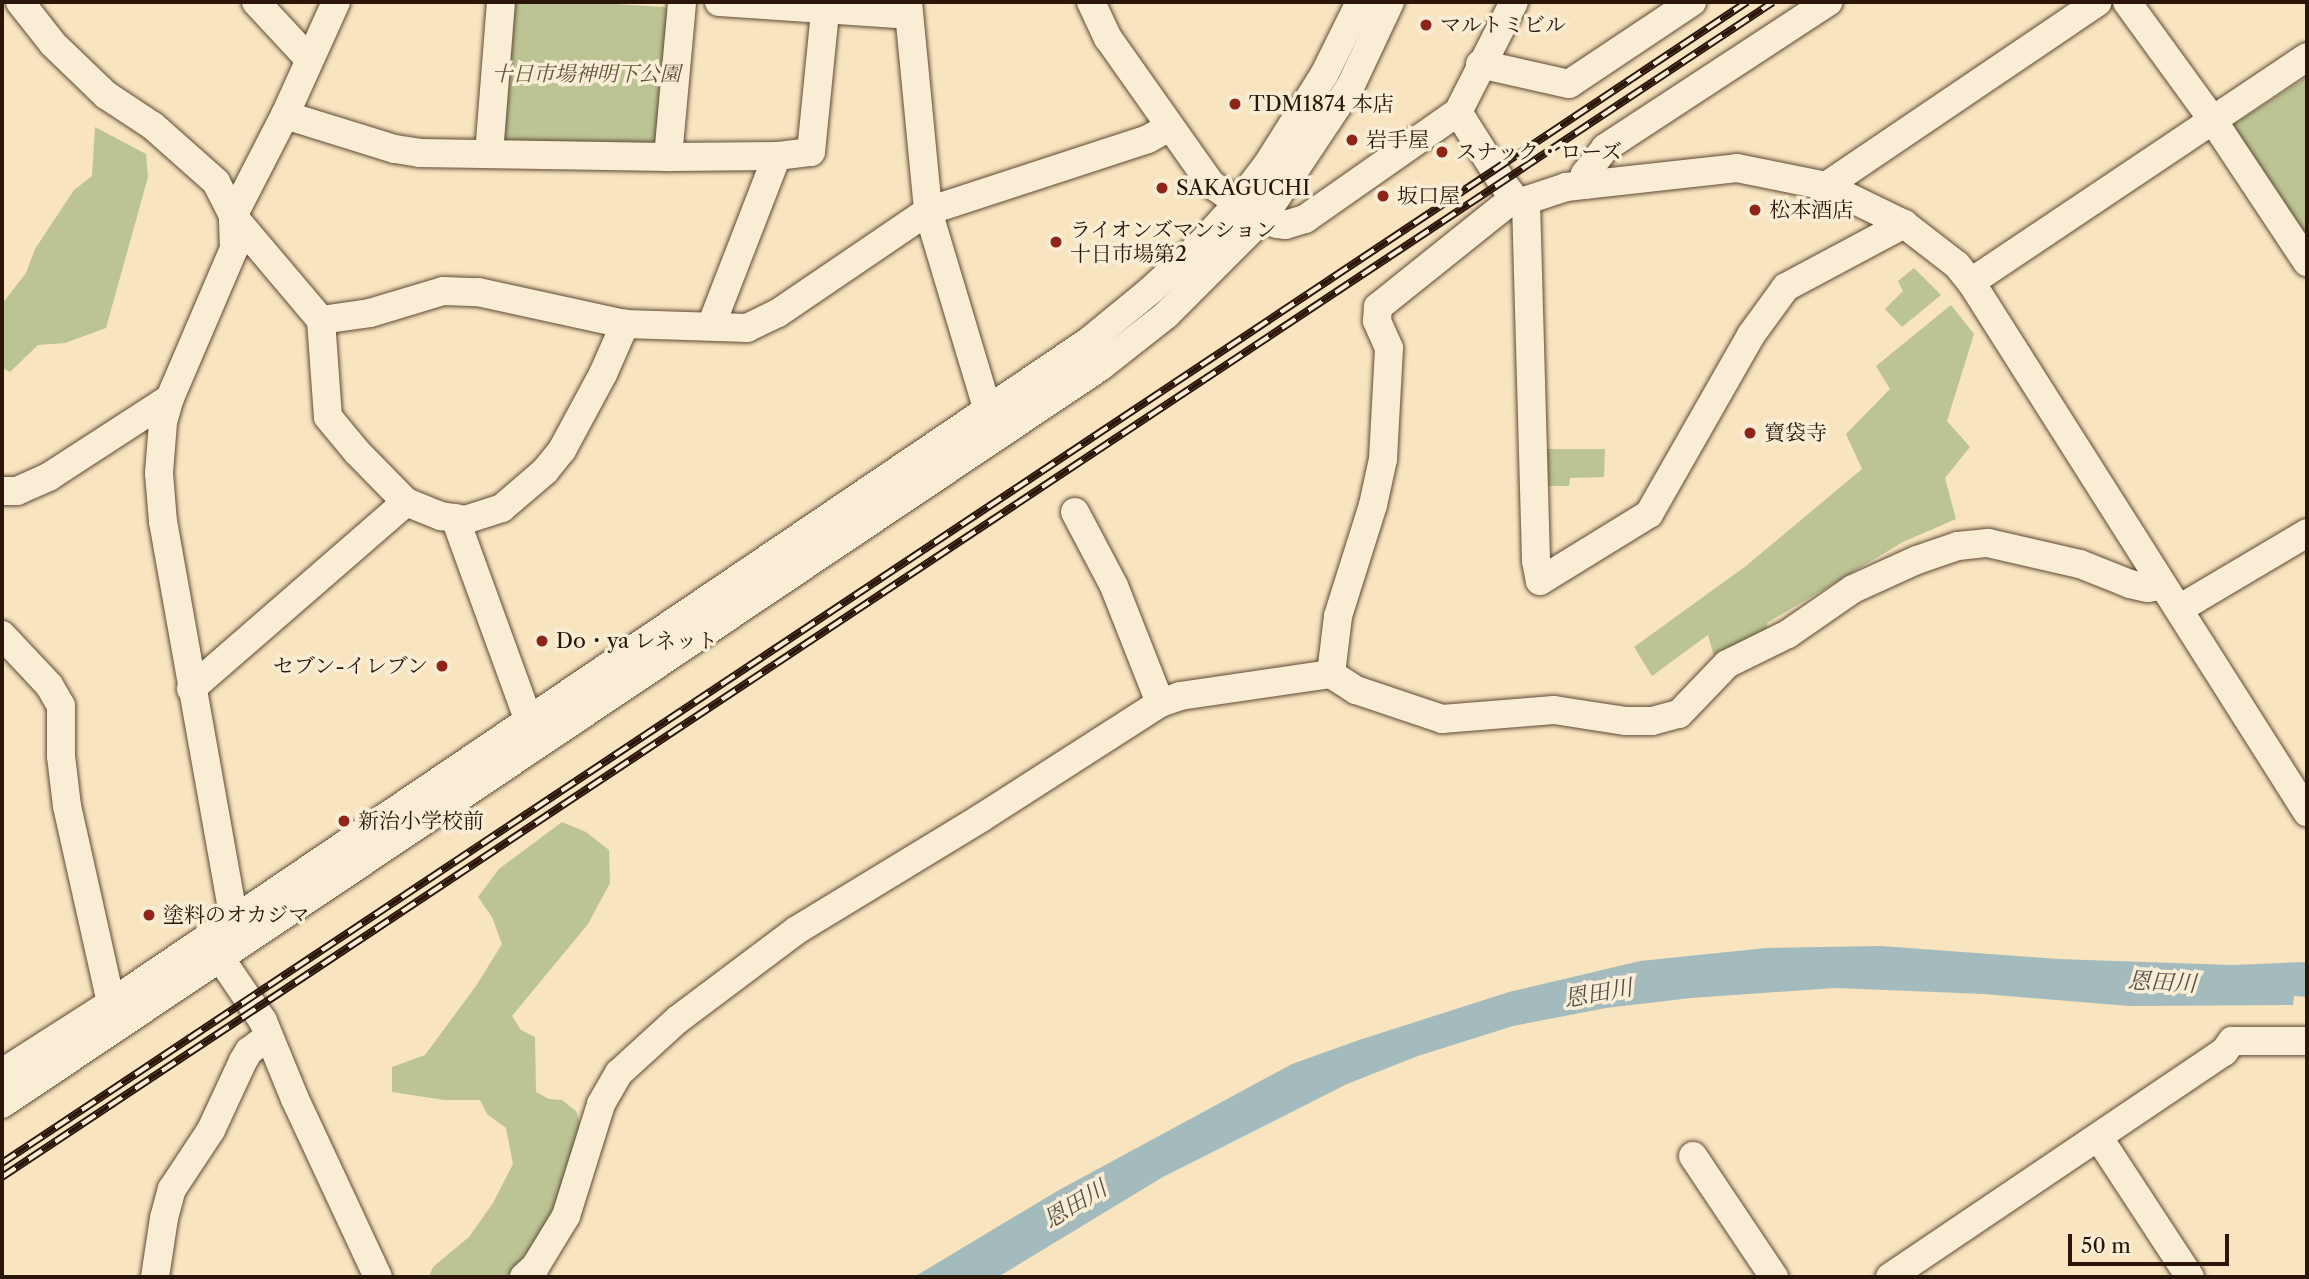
<!DOCTYPE html>
<meta charset="utf-8">
<style>
body{margin:0}
#map{position:relative;width:2309px;height:1279px;overflow:hidden;background:#f8e4be;font-family:"Libre Caslon Text","Noto Serif JP",serif}
div>[style]{position:absolute}
.green>*{inset:0;background:#bcc493}
.water>*{inset:0;background:#a4bbbd}
.roads{filter:drop-shadow(0 0 2px #5e4936) drop-shadow(0 0 2px #5e4936)}
.minor>*{height:28px;margin:-14px;padding:0 14px;transform-origin:14px;border-radius:14px;background:#faedd5}
.rail>*{height:8px;margin-top:-4px;transform-origin:0;background:repeating-linear-gradient(90deg,#faedd5 0 16px,#2b1508 0 32px);box-sizing:border-box;border-block:2px solid #2b1508}
.dots>*{width:19px;height:19px;translate:-50% -50%;box-sizing:border-box;border:4px solid #faedd5;border-radius:50%}
span{translate:-50% -50%;white-space:nowrap;text-align:center;line-height:1.15;-webkit-text-stroke:7px #faedd5;paint-order:stroke}
.poi-label{font-size:21px;color:#2b1508}
.left{translate:0 -50%;text-align:left}
.right{translate:-100% -50%;text-align:right}
.park-label{font-size:21px;color:#5e5239;font-style:italic}
.water-label{font-size:23px;color:#554f47;font-style:italic}
.frame{position:absolute;inset:0;border:4px solid #2b1508;pointer-events:none}
.scale{position:absolute;left:2068px;top:1234px;width:161px;height:32px;box-sizing:border-box;border:4px solid #2b1508;border-top:0;padding-left:9px;font-size:21px;line-height:24px;white-space:nowrap;color:#2b1508;-webkit-text-stroke:5px #faedd5;paint-order:stroke}
</style>
<div id="map">
<div class="green">
<div style="clip-path:polygon(512px 2px,581px 2px,665px 7px,672px 15px,663px 140px,651px 145px,506px 147px,499px 140px)"></div>
<div style="clip-path:polygon(2307px 77px,2307px 247px,2231px 134px,2234px 124px)"></div>
<div style="clip-path:polygon(95px 127px,146px 154px,148px 177px,106px 328px,65px 343px,38px 345px,10px 372px,2px 368px,2px 304px,26px 273px,35px 249px,74px 190px,92px 176px)"></div>
<div style="clip-path:polygon(1914px 268px,1941px 295px,1902px 327px,1885px 309px,1903px 291px,1898px 281px)"></div>
<div style="clip-path:polygon(1951px 305px,1974px 334px,1947px 421px,1970px 447px,1945px 478px,1956px 519px,1903px 542px,1767px 623px,1767px 635px,1714px 656px,1708px 635px,1652px 676px,1634px 647px,1746px 566px,1862px 469px,1846px 434px,1890px 389px,1876px 366px)"></div>
<div style="clip-path:polygon(1542px 449px,1605px 449px,1604px 477px,1570px 478px,1569px 486px,1544px 486px)"></div>
<div style="clip-path:polygon(562px 822px,586px 832px,609px 850px,610px 883px,588px 924px,512px 1016px,521px 1030px,535px 1037px,536px 1092px,549px 1099px,562px 1100px,576px 1111px,582px 1130px,557px 1214px,507px 1277px,429px 1277px,433px 1267px,469px 1237px,493px 1203px,513px 1164px,506px 1128px,487px 1114px,480px 1100px,444px 1100px,392px 1092px,392px 1067px,425px 1055px,476px 986px,502px 944px,492px 917px,478px 897px,499px 869px)"></div>
</div>
<div class="water">
<div style="clip-path:polygon(1881px 946px,2058px 959px,2232px 965px,2307px 962px,2307px 997px,2294px 996px,2293px 1005px,2129px 1006px,1984px 994px,1836px 988px,1691px 998px,1606px 1008px,1513px 1026px,1418px 1056px,1347px 1084px,1163px 1177px,998px 1277px,914px 1277px,1059px 1190px,1292px 1064px,1359px 1040px,1509px 992px,1640px 961px,1766px 948px)"></div>
</div>
<div class="roads">
<div class="minor">
<div style="left:20px;top:2px;width:53px;rotate:51.8deg"></div>
<div style="left:53px;top:44px;width:74px;rotate:43.9deg"></div>
<div style="left:106px;top:95px;width:56px;rotate:33.4deg"></div>
<div style="left:153px;top:126px;width:84px;rotate:41.6deg"></div>
<div style="left:216px;top:182px;width:38px;rotate:63deg"></div>
<div style="left:233px;top:216px;width:136px;rotate:49.8deg"></div>
<div style="left:321px;top:320px;width:49px;rotate:-8.1deg"></div>
<div style="left:370px;top:313px;width:76px;rotate:-16.8deg"></div>
<div style="left:443px;top:291px;width:35px;rotate:2deg"></div>
<div style="left:478px;top:292px;width:150px;rotate:12.3deg"></div>
<div style="left:625px;top:324px;width:122px;rotate:1.9deg"></div>
<div style="left:747px;top:328px;width:34px;rotate:-26deg"></div>
<div style="left:778px;top:313px;width:181px;rotate:-34.2deg"></div>
<div style="left:928px;top:211px;width:231px;rotate:-18.1deg"></div>
<div style="left:1148px;top:139px;width:25px;rotate:-29deg"></div>
<div style="left:256px;top:2px;width:76px;rotate:47.1deg"></div>
<div style="left:719px;top:2px;width:190px;rotate:3.9deg"></div>
<div style="left:908px;top:2px;width:210px;rotate:84.5deg"></div>
<div style="left:928px;top:211px;width:206px;rotate:73.3deg"></div>
<div style="left:1091px;top:2px;width:40px;rotate:65deg"></div>
<div style="left:1108px;top:38px;width:179px;rotate:54.8deg"></div>
<div style="left:1211px;top:184px;width:62px;rotate:34.5deg"></div>
<div style="left:1262px;top:219px;width:16px;rotate:18deg"></div>
<div style="left:1277px;top:224px;width:8px;rotate:7deg"></div>
<div style="left:1285px;top:225px;width:21px;rotate:-17deg"></div>
<div style="left:1305px;top:219px;width:187px;rotate:-35deg"></div>
<div style="left:1458px;top:112px;width:83px;rotate:57.8deg"></div>
<div style="left:1502px;top:182px;width:20px;rotate:53deg"></div>
<div style="left:1514px;top:198px;width:8px;rotate:30deg"></div>
<div style="left:1521px;top:202px;width:47px;rotate:-18.4deg"></div>
<div style="left:1566px;top:187px;width:172px;rotate:-6.3deg"></div>
<div style="left:1737px;top:168px;width:91px;rotate:11.4deg"></div>
<div style="left:1826px;top:186px;width:87px;rotate:26deg"></div>
<div style="left:1904px;top:224px;width:67px;rotate:37.7deg"></div>
<div style="left:1957px;top:265px;width:22px;rotate:51deg"></div>
<div style="left:1971px;top:282px;width:628px;rotate:57.63deg"></div>
<div style="left:2127px;top:2px;width:145px;rotate:54deg"></div>
<div style="left:2212px;top:119px;width:172px;rotate:56.4deg"></div>
<div style="left:1480px;top:64px;width:91px;rotate:12.7deg"></div>
<div style="left:1569px;top:84px;width:148px;rotate:-33.7deg"></div>
<div style="left:1458px;top:112px;width:123px;rotate:-63deg"></div>
<div style="left:285px;top:115px;width:115px;rotate:17.2deg"></div>
<div style="left:395px;top:149px;width:25px;rotate:9deg"></div>
<div style="left:420px;top:153px;width:248px;rotate:0.9deg"></div>
<div style="left:668px;top:157px;width:109px;rotate:-0.5deg"></div>
<div style="left:777px;top:156px;width:34px;rotate:-7deg"></div>
<div style="left:811px;top:152px;width:142px;rotate:-84.3deg"></div>
<div style="left:489px;top:154px;width:152px;rotate:-85.5deg"></div>
<div style="left:668px;top:157px;width:156px;rotate:-84.8deg"></div>
<div style="left:1585px;top:185px;width:11px;rotate:-90deg"></div>
<div style="left:1585px;top:174px;width:33px;rotate:-52deg"></div>
<div style="left:1605px;top:148px;width:267px;rotate:-33.2deg"></div>
<div style="left:1826px;top:186px;width:328px;rotate:-34.1deg"></div>
<div style="left:1526px;top:202px;width:359px;rotate:88.4deg"></div>
<div style="left:1536px;top:561px;width:20px;rotate:79deg"></div>
<div style="left:1540px;top:581px;width:128px;rotate:-31.6deg"></div>
<div style="left:1649px;top:514px;width:206px;rotate:-60.3deg"></div>
<div style="left:1751px;top:335px;width:59px;rotate:-53.9deg"></div>
<div style="left:1786px;top:287px;width:134px;rotate:-28.1deg"></div>
<div style="left:1971px;top:282px;width:404px;rotate:-33.8deg"></div>
<div style="left:321px;top:320px;width:97px;rotate:85.9deg"></div>
<div style="left:328px;top:417px;width:45px;rotate:50.4deg"></div>
<div style="left:357px;top:452px;width:70px;rotate:45.6deg"></div>
<div style="left:406px;top:502px;width:38px;rotate:22deg"></div>
<div style="left:441px;top:516px;width:24px;rotate:9deg"></div>
<div style="left:465px;top:520px;width:39px;rotate:-18deg"></div>
<div style="left:502px;top:508px;width:57px;rotate:-40.7deg"></div>
<div style="left:545px;top:471px;width:27px;rotate:-51deg"></div>
<div style="left:562px;top:450px;width:86px;rotate:-61.7deg"></div>
<div style="left:603px;top:374px;width:55px;rotate:-66.3deg"></div>
<div style="left:711px;top:326px;width:182px;rotate:-68.8deg"></div>
<div style="left:2px;top:491px;width:15px"></div>
<div style="left:17px;top:491px;width:36px;rotate:-24deg"></div>
<div style="left:50px;top:476px;width:143px;rotate:-33deg"></div>
<div style="left:1075px;top:512px;width:84px;rotate:62.2deg"></div>
<div style="left:1114px;top:586px;width:126px;rotate:68.5deg"></div>
<div style="left:455px;top:518px;width:216px;rotate:70deg"></div>
<div style="left:2179px;top:609px;width:149px;rotate:-30.7deg"></div>
<div style="left:2px;top:635px;width:69px;rotate:46.8deg"></div>
<div style="left:49px;top:685px;width:24px;rotate:60deg"></div>
<div style="left:61px;top:706px;width:50px;rotate:90deg"></div>
<div style="left:61px;top:756px;width:50px;rotate:83.2deg"></div>
<div style="left:67px;top:806px;width:202px;rotate:77.4deg"></div>
<div style="left:1331px;top:674px;width:58px;rotate:-83.1deg"></div>
<div style="left:1338px;top:616px;width:116px;rotate:-72.5deg"></div>
<div style="left:1373px;top:505px;width:47px;rotate:-77.7deg"></div>
<div style="left:1383px;top:459px;width:111px;rotate:-86.9deg"></div>
<div style="left:1389px;top:348px;width:30px;rotate:-114deg"></div>
<div style="left:1377px;top:321px;width:14px;rotate:-86deg"></div>
<div style="left:1378px;top:307px;width:174px;rotate:-38.7deg"></div>
<div style="left:191px;top:689px;width:285px;rotate:-41deg"></div>
<div style="left:234px;top:920px;width:404px;rotate:-100.1deg"></div>
<div style="left:163px;top:522px;width:49px;rotate:-94.7deg"></div>
<div style="left:159px;top:473px;width:51px;rotate:-85.5deg"></div>
<div style="left:163px;top:422px;width:25px;rotate:-74deg"></div>
<div style="left:170px;top:398px;width:162px;rotate:-66.8deg"></div>
<div style="left:234px;top:249px;width:33px;rotate:-92deg"></div>
<div style="left:233px;top:216px;width:114px;rotate:-62.8deg"></div>
<div style="left:285px;top:115px;width:124px;rotate:-65.7deg"></div>
<div style="left:221px;top:959px;width:75px;rotate:55.9deg"></div>
<div style="left:263px;top:1021px;width:84px;rotate:67.7deg"></div>
<div style="left:295px;top:1099px;width:196px;rotate:65deg"></div>
<div style="left:2px;top:1073px;width:130px;rotate:-32.7deg"></div>
<div style="left:111px;top:1003px;width:1181px;rotate:-34.09deg"></div>
<div style="left:1089px;top:341px;width:80px;rotate:-39.4deg"></div>
<div style="left:1151px;top:290px;width:67px;rotate:-42.6deg"></div>
<div style="left:1200px;top:245px;width:57px;rotate:-47.9deg"></div>
<div style="left:1238px;top:203px;width:48px;rotate:-52.7deg"></div>
<div style="left:1267px;top:165px;width:107px;rotate:-57.7deg"></div>
<div style="left:1324px;top:75px;width:81px;rotate:-63.7deg"></div>
<div style="left:2px;top:1104px;width:1322px;rotate:-33.87deg"></div>
<div style="left:1100px;top:367px;width:84px;rotate:-38.2deg"></div>
<div style="left:1166px;top:315px;width:136px;rotate:-45deg"></div>
<div style="left:1262px;top:219px;width:159px;rotate:-56.3deg"></div>
<div style="left:1350px;top:87px;width:94px;rotate:-64.8deg"></div>
<div style="left:2099px;top:1138px;width:166px;rotate:56.8deg"></div>
<div style="left:1693px;top:1156px;width:146px;rotate:56.2deg"></div>
<div style="left:155px;top:1277px;width:60px;rotate:-81.3deg"></div>
<div style="left:164px;top:1218px;width:30px;rotate:-75deg"></div>
<div style="left:172px;top:1189px;width:71px;rotate:-56.5deg"></div>
<div style="left:211px;top:1130px;width:76px;rotate:-65.1deg"></div>
<div style="left:243px;top:1061px;width:12px;rotate:-59deg"></div>
<div style="left:249px;top:1051px;width:24px;rotate:-36deg"></div>
<div style="left:524px;top:1277px;width:15px;rotate:-42deg"></div>
<div style="left:535px;top:1267px;width:60px;rotate:-58.7deg"></div>
<div style="left:566px;top:1216px;width:117px;rotate:-72.6deg"></div>
<div style="left:601px;top:1104px;width:36px;rotate:-60deg"></div>
<div style="left:619px;top:1073px;width:79px;rotate:-42.4deg"></div>
<div style="left:677px;top:1020px;width:150px;rotate:-36.9deg"></div>
<div style="left:797px;top:930px;width:215px;rotate:-31.3deg"></div>
<div style="left:981px;top:818px;width:213px;rotate:-32.7deg"></div>
<div style="left:1160px;top:703px;width:21px;rotate:-19deg"></div>
<div style="left:1180px;top:696px;width:153px;rotate:-8.3deg"></div>
<div style="left:1331px;top:674px;width:30px;rotate:33deg"></div>
<div style="left:1356px;top:690px;width:91px;rotate:18.6deg"></div>
<div style="left:1442px;top:719px;width:112px;rotate:-4.6deg"></div>
<div style="left:1554px;top:710px;width:73px;rotate:8.7deg"></div>
<div style="left:1626px;top:721px;width:26px"></div>
<div style="left:1652px;top:721px;width:28px;rotate:-15deg"></div>
<div style="left:1679px;top:714px;width:69px;rotate:-46.2deg"></div>
<div style="left:1727px;top:664px;width:68px;rotate:-26.2deg"></div>
<div style="left:1788px;top:634px;width:79px;rotate:-34.7deg"></div>
<div style="left:1853px;top:589px;width:70px;rotate:-24.4deg"></div>
<div style="left:1917px;top:560px;width:43px;rotate:-18.9deg"></div>
<div style="left:1958px;top:546px;width:30px;rotate:-6deg"></div>
<div style="left:1988px;top:543px;width:94px;rotate:12.9deg"></div>
<div style="left:2080px;top:564px;width:54px;rotate:21.8deg"></div>
<div style="left:2130px;top:584px;width:18px;rotate:13deg"></div>
<div style="left:2148px;top:588px;width:15px;rotate:-8deg"></div>
<div style="left:1890px;top:1277px;width:403px;rotate:-34deg"></div>
<div style="left:2224px;top:1052px;width:14px;rotate:-54deg"></div>
<div style="left:2232px;top:1041px;width:75px"></div>
</div>
</div>
<div class="rail">
<div style="left:2px;top:1163px;width:2096px;rotate:-33.64deg"></div>
<div style="left:2px;top:1177px;width:2125px;rotate:-33.56deg"></div>
</div>
<div class="dots">
<div style="left:1426px;top:25px;background:#8f2418"></div>
<div style="left:1235px;top:104px;background:#8f2418"></div>
<div style="left:1352px;top:140px;background:#8f2418"></div>
<div style="left:1442px;top:152px;background:#8f2418"></div>
<div style="left:1162px;top:188px;background:#8f2418"></div>
<div style="left:1383px;top:196px;background:#8f2418"></div>
<div style="left:1755px;top:210px;background:#8f2418"></div>
<div style="left:1056px;top:242px;background:#8f2418"></div>
<div style="left:1750px;top:433px;background:#8f2418"></div>
<div style="left:542px;top:641px;background:#8f2418"></div>
<div style="left:442px;top:666px;background:#8f2418"></div>
<div style="left:344px;top:821px;background:#8f2418"></div>
<div style="left:149px;top:915px;background:#8f2418"></div>
</div>
<div class="poi-label">
<span class="left" style="left:1440px;top:25px">マルトミビル</span>
<span class="left" style="left:1249px;top:104px">TDM1874 本店</span>
<span class="left" style="left:1366px;top:140px">岩手屋</span>
<span class="left" style="left:1456px;top:152px">スナック・ローズ</span>
<span class="left" style="left:1176px;top:188px">SAKAGUCHI</span>
<span class="left" style="left:1397px;top:196px">坂口屋</span>
<span class="left" style="left:1769px;top:210px">松本酒店</span>
<span class="left" style="left:1070px;top:242px">ライオンズマンション<br>十日市場第2</span>
<span class="left" style="left:1764px;top:433px">寶袋寺</span>
<span class="left" style="left:556px;top:641px">Do・ya レネット</span>
<span class="right" style="left:428px;top:666px">セブン-イレブン</span>
<span class="left" style="left:358px;top:821px">新治小学校前</span>
<span class="left" style="left:163px;top:915px">塗料のオカジマ</span>
</div>
<div class="park-label">
<span style="left:586px;top:74px">十日市場神明下公園</span>
</div>
<div class="water-label">
<span style="left:2162px;top:982px;rotate:3deg">恩田川</span>
<span style="left:1598px;top:993px;rotate:-10deg">恩田川</span>
<span style="left:1075px;top:1204px;rotate:-31deg">恩田川</span>
</div>
<div class="frame"></div>
<div class="scale">50 m</div>
</div>
